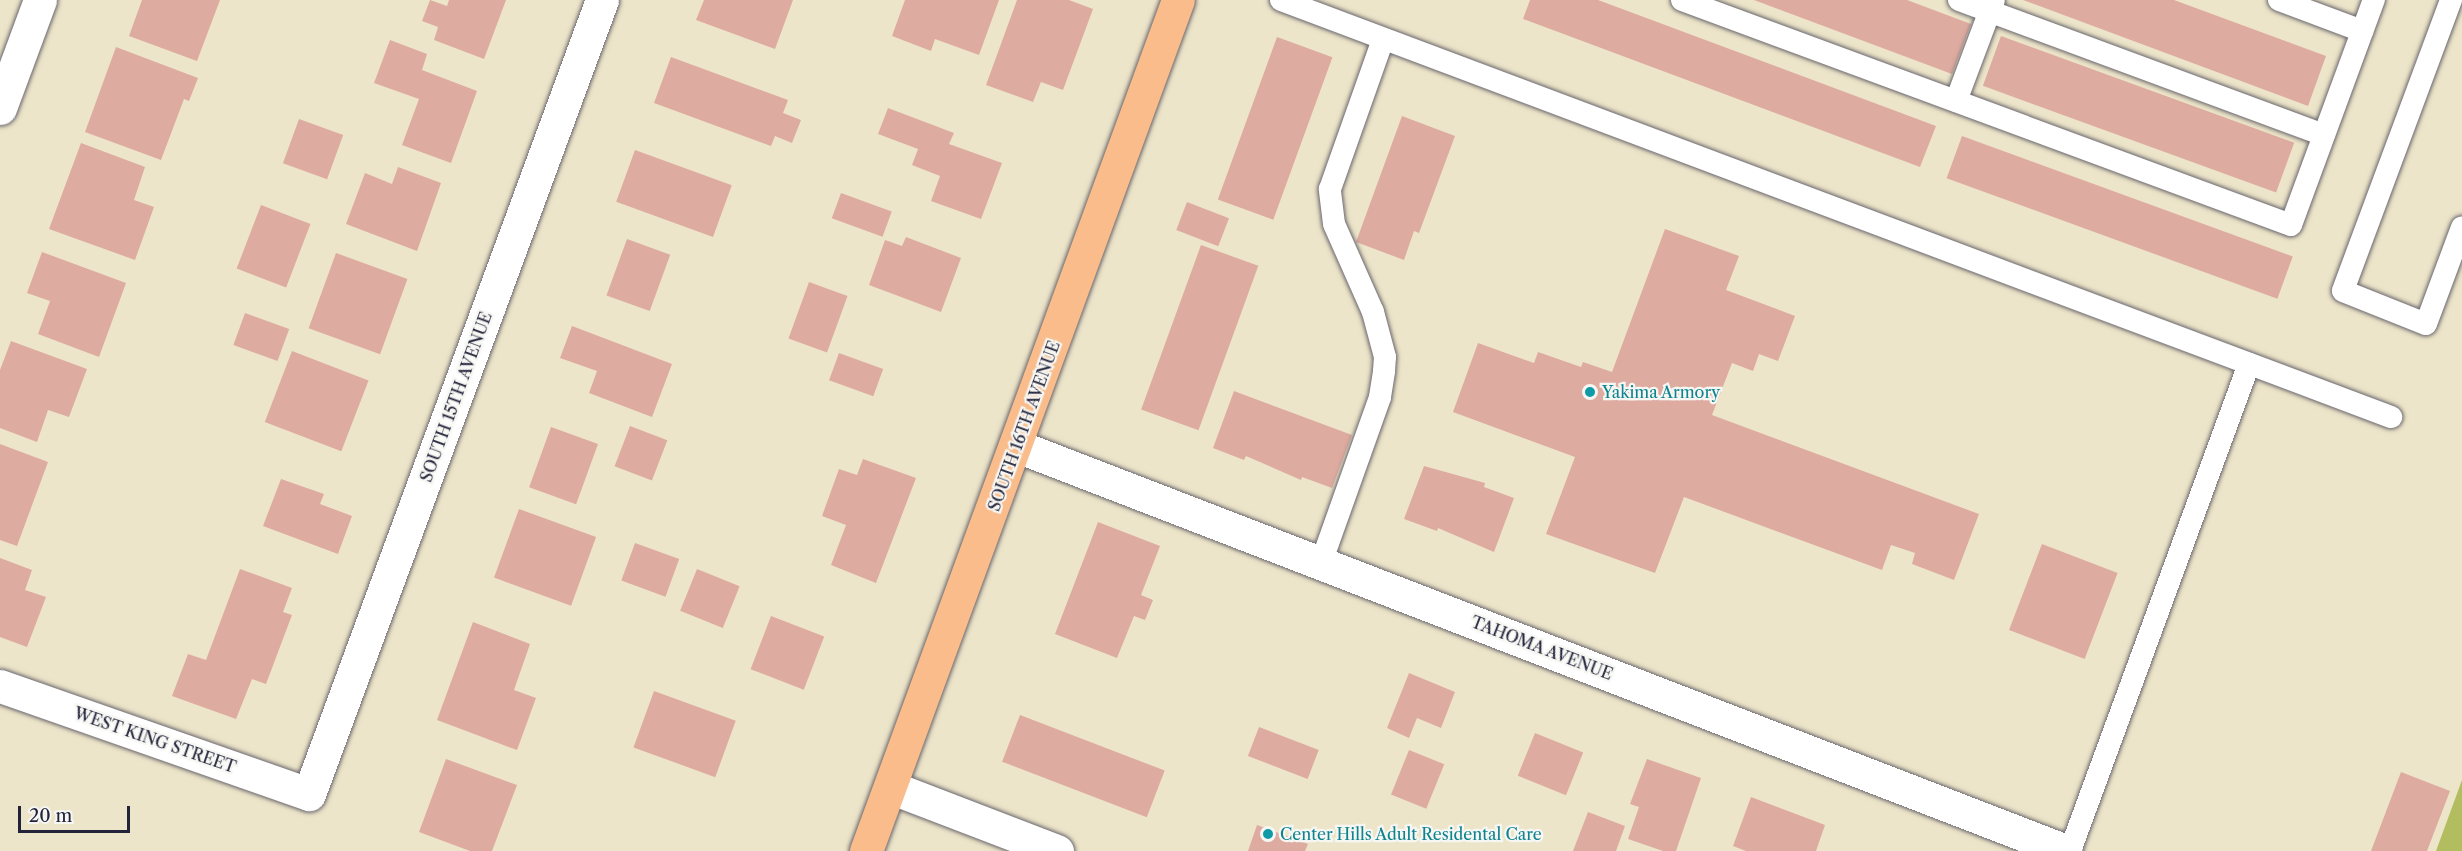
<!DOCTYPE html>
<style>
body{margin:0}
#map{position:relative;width:2462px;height:851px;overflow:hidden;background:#ede5c9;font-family:"Libre Caslon Text",serif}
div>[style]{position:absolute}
.green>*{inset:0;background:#b1bd5f}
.building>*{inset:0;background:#deaba1;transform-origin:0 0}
.roads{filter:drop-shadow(0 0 2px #69666d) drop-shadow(0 0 2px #69666d)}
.lane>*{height:22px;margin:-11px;padding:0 11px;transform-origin:11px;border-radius:11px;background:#fff}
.street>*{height:33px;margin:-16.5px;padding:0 16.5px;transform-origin:16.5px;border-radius:16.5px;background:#fff}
.primary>*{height:33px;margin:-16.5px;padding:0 16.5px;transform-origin:16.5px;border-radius:16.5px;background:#f9bc8a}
.dots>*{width:16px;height:16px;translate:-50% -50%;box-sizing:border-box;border:3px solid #f6f6f2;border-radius:50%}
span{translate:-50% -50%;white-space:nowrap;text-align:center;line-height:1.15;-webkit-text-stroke:4.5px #f6f6f2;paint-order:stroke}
.culture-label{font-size:16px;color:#0d838f}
.left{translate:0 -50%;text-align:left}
.street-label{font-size:16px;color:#22223b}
.scale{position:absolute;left:18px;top:806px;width:112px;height:27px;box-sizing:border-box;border:3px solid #22223b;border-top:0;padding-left:8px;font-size:18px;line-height:21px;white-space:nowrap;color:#22223b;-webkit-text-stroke:4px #f6f6f2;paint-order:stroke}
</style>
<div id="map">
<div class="green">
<div style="clip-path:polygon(2462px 780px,2462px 851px,2436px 851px)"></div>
</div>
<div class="building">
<div style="clip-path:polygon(142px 0,220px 0,197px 61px,129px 36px)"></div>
<div style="clip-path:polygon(430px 0,447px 6px,449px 0,506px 0,484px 59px,434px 40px,438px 27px,422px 21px)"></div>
<div style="clip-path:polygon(704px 0,793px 0,775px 49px,696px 20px)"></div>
<div style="clip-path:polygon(905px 0,999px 0,979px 55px,935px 39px,931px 51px,892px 36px)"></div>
<div style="clip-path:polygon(1017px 0,1069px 0,1093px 9px,1063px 90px,1041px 82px,1033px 102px,986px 85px)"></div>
<div style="clip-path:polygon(1530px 0,1598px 0,1936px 126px,1920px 167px,1523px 19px)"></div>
<div style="clip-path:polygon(1754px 0,1907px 0,1971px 24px,1952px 74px)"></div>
<div style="clip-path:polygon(2023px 0,2174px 0,2326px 56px,2308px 106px)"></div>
<div style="left:2001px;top:36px;width:312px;height:53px;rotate:20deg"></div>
<div style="left:1277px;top:37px;width:59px;height:173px;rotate:20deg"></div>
<div style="clip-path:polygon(390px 40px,427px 54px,422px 70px,477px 91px,451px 163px,402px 145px,419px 99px,374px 83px)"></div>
<div style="clip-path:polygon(116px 47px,198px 78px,189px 101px,184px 99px,161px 160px,85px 132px)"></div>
<div style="clip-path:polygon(671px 57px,788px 100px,783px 113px,801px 120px,792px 143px,775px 136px,771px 146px,654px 103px)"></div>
<div style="clip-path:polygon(888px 108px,954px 133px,949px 144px,1002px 163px,981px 219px,931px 201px,940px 176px,912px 165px,918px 149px,878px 134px)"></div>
<div style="clip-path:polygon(1402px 116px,1455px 136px,1419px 233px,1414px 231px,1404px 260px,1356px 242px)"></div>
<div style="left:299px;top:119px;width:47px;height:47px;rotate:20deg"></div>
<div style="left:1962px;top:136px;width:352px;height:45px;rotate:20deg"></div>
<div style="clip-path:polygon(81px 143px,145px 167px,134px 200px,154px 207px,135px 260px,49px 229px)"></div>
<div style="left:635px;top:150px;width:103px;height:55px;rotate:20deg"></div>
<div style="clip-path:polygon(398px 167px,441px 183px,417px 251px,346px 224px,365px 173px,392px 184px)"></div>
<div style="left:841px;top:193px;width:54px;height:27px;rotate:20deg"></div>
<div style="left:1187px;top:202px;width:45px;height:30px;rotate:21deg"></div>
<div style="left:261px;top:205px;width:53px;height:68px;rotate:21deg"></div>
<div style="clip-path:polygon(1665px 229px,1739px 256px,1726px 290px,1795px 316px,1778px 361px,1759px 354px,1753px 371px,1732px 363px,1712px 415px,1979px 514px,1954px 580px,1912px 564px,1915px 553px,1891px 545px,1882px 570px,1684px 497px,1655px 573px,1546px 534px,1575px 457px,1453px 412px,1478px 343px,1534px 363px,1538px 352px,1581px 367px,1583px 362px,1612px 372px)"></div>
<div style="clip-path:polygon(906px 237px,961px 258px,941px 312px,869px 285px,885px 240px,902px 246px)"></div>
<div style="left:627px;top:239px;width:46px;height:60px;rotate:20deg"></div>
<div style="left:1201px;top:245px;width:61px;height:175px;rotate:20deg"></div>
<div style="clip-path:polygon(42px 252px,126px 283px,99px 357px,38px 334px,50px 301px,27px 293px)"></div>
<div style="left:336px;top:253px;width:76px;height:80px;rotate:20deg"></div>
<div style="left:809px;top:282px;width:41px;height:60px;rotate:20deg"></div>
<div style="left:245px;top:313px;width:47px;height:34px;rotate:20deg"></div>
<div style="clip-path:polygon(572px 326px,672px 364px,652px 417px,589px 393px,597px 371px,560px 358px)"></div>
<div style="clip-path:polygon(11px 341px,87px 369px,69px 417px,48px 410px,37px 442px,0 428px,0 370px)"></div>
<div style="left:292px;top:351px;width:82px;height:76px;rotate:21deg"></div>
<div style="left:839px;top:353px;width:47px;height:29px;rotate:20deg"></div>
<div style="clip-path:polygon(1234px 391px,1352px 435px,1332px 488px,1302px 477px,1301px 480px,1246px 456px,1244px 460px,1213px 448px)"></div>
<div style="left:630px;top:426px;width:40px;height:43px;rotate:21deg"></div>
<div style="left:551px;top:427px;width:50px;height:64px;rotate:20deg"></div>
<div style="clip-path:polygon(0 444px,48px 462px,17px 546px,0 540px)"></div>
<div style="clip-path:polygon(863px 459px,916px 478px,876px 583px,831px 565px,846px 525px,822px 516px,839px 469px,857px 475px)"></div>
<div style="clip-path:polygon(1424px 466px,1485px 483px,1484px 487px,1514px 498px,1494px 552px,1438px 528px,1437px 531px,1404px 519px)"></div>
<div style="clip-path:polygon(281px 479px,324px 494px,320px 504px,352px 516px,338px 554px,263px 526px)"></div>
<div style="left:519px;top:509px;width:82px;height:73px;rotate:20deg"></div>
<div style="clip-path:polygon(1098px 522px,1160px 546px,1141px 595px,1153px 600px,1145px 620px,1134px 616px,1117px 658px,1055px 634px)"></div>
<div style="left:635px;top:543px;width:47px;height:40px;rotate:20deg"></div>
<div style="left:2042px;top:544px;width:81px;height:92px;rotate:21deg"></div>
<div style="clip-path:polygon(0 558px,32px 570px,25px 590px,46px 597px,27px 647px,0 637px)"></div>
<div style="clip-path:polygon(240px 569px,292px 588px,283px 612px,292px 615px,266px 684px,252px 679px,236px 719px,172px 696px,188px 654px,206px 660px)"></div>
<div style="left:697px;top:569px;width:46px;height:45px;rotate:22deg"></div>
<div style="left:771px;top:616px;width:57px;height:57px;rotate:21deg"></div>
<div style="clip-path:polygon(473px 622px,530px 644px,514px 690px,536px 698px,517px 750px,437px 720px)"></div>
<div style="clip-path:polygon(1409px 673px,1455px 692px,1441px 728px,1417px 718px,1409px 738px,1387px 728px)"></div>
<div style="left:654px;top:691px;width:87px;height:60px;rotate:20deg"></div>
<div style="left:1020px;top:715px;width:155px;height:50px;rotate:21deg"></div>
<div style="left:1259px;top:727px;width:64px;height:31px;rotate:21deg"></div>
<div style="left:1535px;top:733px;width:52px;height:46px;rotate:22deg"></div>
<div style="left:1409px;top:750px;width:38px;height:48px;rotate:22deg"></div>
<div style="clip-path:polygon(446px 759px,517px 785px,492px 851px,470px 851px,419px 832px)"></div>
<div style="clip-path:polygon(1647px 759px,1701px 778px,1676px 851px,1663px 851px,1628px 839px,1639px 807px,1630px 804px)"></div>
<div style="clip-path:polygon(2401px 772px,2450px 791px,2427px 851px,2371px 851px)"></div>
<div style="clip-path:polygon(1751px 797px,1825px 825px,1816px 851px,1746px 851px,1733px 846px)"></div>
<div style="clip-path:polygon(1588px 812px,1625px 826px,1616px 851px,1573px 851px)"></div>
<div style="clip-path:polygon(1257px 825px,1308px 844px,1305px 851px,1248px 851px)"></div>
</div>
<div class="roads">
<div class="lane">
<div style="left:1281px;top:0;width:1186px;rotate:20.59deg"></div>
<div style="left:1682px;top:0;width:649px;rotate:20.28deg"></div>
<div style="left:2291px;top:225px;width:240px;rotate:-69.8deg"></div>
<div style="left:1959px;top:0;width:389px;rotate:20.3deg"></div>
<div style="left:2279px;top:0;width:89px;rotate:20.5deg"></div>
<div style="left:2451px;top:0;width:310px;rotate:110.4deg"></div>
<div style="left:2343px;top:291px;width:89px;rotate:21.7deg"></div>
<div style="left:2426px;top:324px;width:103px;rotate:-69.6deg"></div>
<div style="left:1956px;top:101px;width:108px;rotate:-69.4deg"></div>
<div style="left:1321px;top:563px;width:176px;rotate:-70.4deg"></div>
<div style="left:1380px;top:397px;width:26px;rotate:-81deg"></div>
<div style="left:1384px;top:371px;width:14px;rotate:-86deg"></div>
<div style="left:1385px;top:357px;width:47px;rotate:-104.9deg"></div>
<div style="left:1373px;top:312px;width:96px;rotate:-113.9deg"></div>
<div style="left:1334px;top:224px;width:35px;rotate:-97deg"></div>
<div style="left:1330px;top:189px;width:159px;rotate:-70.5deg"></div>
<div style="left:2070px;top:851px;width:519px;rotate:-69.82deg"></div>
</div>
<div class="street">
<div style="left:0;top:108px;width:115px;rotate:-69.7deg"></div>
<div style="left:1017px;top:446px;width:1124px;rotate:21.11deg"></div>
<div style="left:0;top:686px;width:327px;rotate:19.3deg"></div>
<div style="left:309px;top:794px;width:846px;rotate:-69.75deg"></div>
<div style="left:890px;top:787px;width:179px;rotate:21deg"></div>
</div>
<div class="primary">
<div style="left:866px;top:851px;width:906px;rotate:-69.87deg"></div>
</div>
</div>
<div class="dots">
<div style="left:1590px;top:392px;background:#0f9aa8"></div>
<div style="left:1268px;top:834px;background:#0f9aa8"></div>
</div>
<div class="culture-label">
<span class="left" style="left:1602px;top:392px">Yakima Armory</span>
<span class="left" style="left:1280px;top:834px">Center Hills Adult Residental Care</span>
</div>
<div class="street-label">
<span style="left:456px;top:397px;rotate:-70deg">SOUTH 15TH AVENUE</span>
<span style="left:1024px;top:426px;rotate:-70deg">SOUTH 16TH AVENUE</span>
<span style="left:1542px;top:648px;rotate:21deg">TAHOMA AVENUE</span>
<span style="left:155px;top:740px;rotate:19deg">WEST KING STREET</span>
</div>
<div class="scale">20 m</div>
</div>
